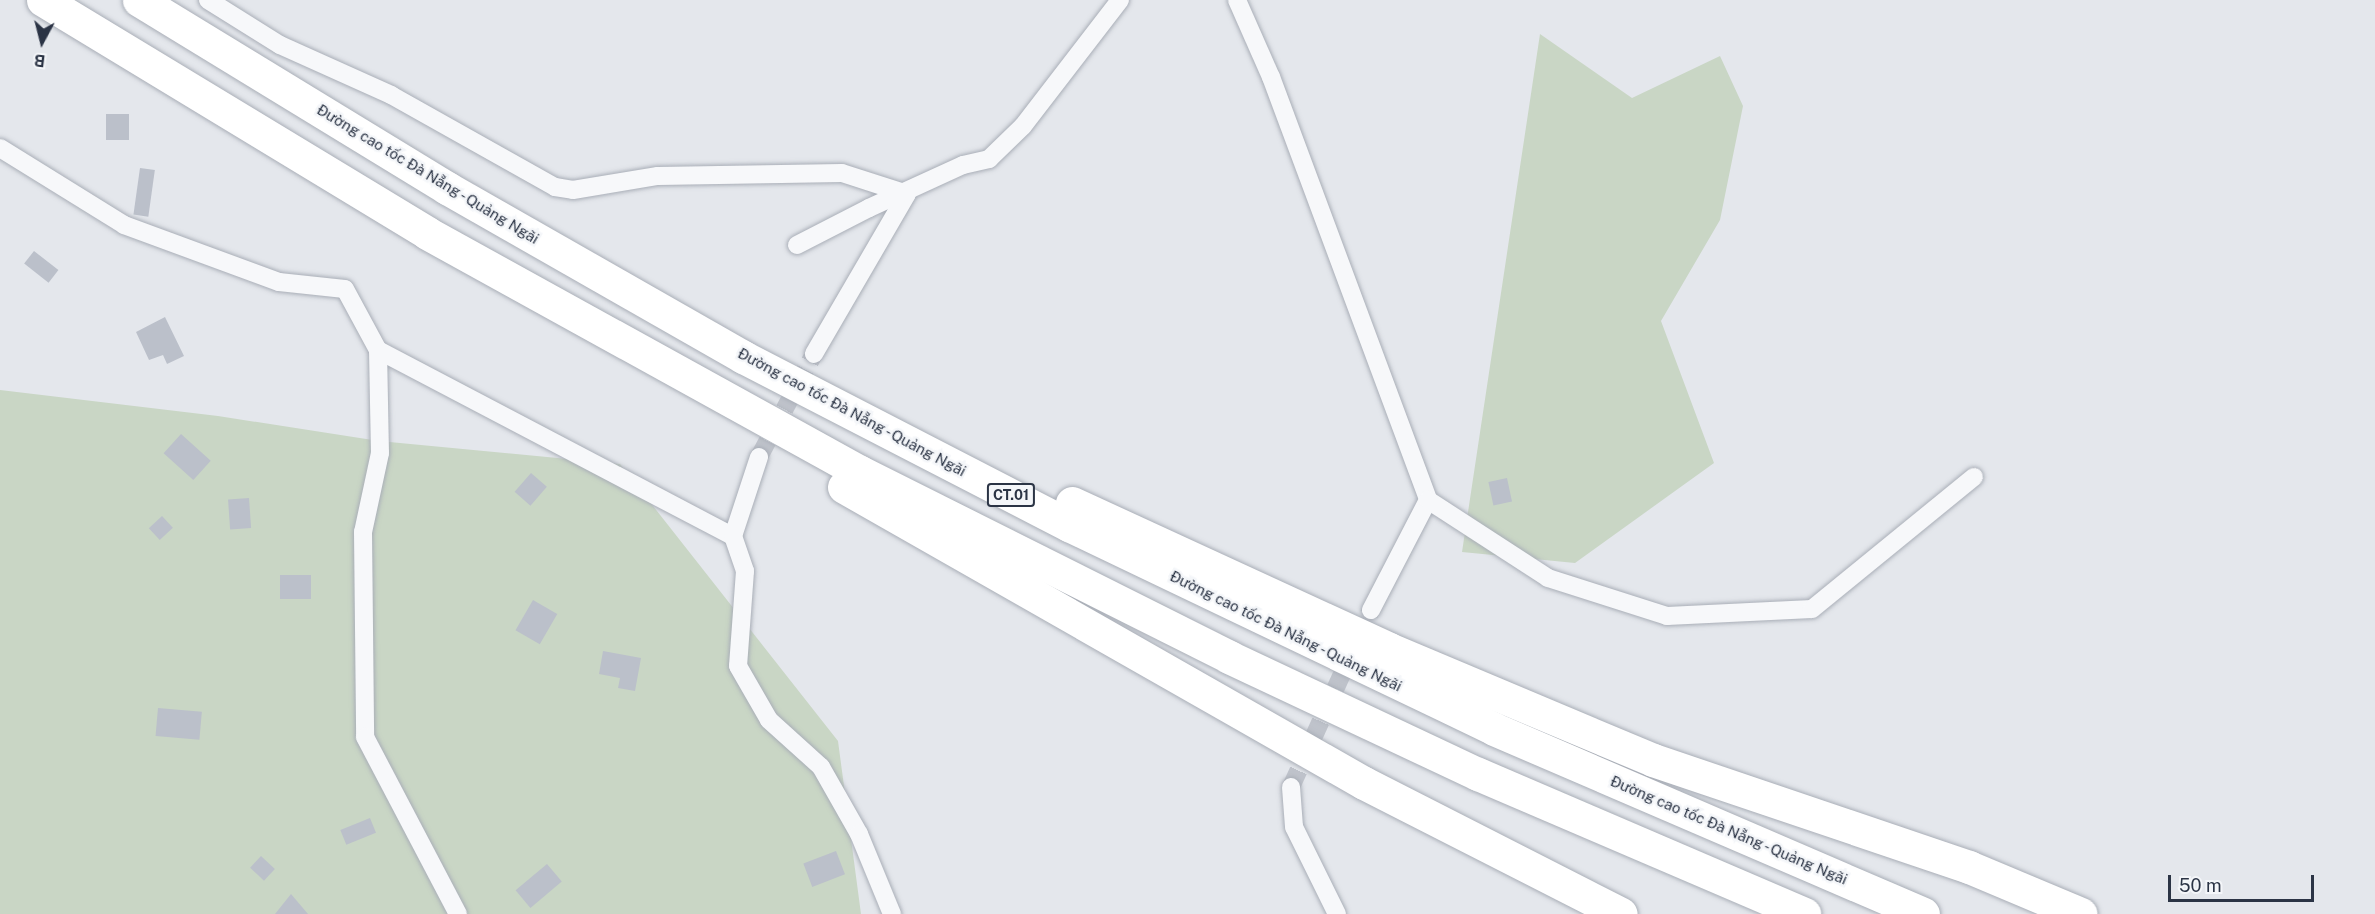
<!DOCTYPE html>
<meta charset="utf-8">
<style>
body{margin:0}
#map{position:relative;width:2375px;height:914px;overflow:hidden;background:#e4e7ec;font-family:"Public Sans",sans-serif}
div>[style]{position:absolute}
.green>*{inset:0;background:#c9d6c5}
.building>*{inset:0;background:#bbc0ca;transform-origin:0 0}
.street-tunnel>*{height:18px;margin-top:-9px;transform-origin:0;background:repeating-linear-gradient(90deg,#bfc3cb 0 18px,transparent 0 27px)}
.roads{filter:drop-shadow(0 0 2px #a9aeb7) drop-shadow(0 0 2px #a9aeb7)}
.street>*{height:18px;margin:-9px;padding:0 9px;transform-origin:9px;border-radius:9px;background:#f7f8fa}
.highway>*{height:33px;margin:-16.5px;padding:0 16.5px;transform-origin:16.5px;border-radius:16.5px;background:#fff}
span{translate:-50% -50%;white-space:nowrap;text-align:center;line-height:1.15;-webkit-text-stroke:5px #f4f6f9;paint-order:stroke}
.shield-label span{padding:2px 4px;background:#f4f6f9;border:2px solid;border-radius:4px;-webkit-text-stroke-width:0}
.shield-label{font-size:14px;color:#2b3445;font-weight:700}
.street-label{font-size:15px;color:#2b3445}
.north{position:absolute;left:12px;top:12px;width:60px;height:60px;-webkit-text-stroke:4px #f4f6f9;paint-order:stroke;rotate:187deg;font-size:16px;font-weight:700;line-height:24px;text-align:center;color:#2b3445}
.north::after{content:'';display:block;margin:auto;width:21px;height:27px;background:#2b3445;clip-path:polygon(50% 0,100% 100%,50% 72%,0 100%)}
.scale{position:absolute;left:2168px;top:875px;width:146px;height:27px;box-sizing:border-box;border:3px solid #2b3445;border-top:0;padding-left:8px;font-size:18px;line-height:21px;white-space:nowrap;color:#2b3445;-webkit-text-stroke:4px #f4f6f9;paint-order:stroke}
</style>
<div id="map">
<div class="green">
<div style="clip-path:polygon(1540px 34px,1632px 98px,1720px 56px,1743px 106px,1720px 220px,1661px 321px,1714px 463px,1575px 563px,1462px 552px)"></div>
<div style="clip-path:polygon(0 390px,218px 416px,379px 441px,620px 464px,838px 741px,861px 914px,0 914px)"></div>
</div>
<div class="building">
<div style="left:106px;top:114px;width:23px;height:26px"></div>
<div style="left:140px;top:168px;width:15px;height:47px;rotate:8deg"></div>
<div style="left:34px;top:251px;width:31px;height:16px;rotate:38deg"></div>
<div style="clip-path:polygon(165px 317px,184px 356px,167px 364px,163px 355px,149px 360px,136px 332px)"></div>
<div style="left:181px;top:434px;width:40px;height:26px;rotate:42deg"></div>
<div style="left:531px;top:473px;width:21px;height:25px;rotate:41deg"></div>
<div style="left:1507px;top:478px;width:24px;height:19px;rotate:78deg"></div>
<div style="left:249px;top:498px;width:30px;height:21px;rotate:86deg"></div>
<div style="left:162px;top:516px;width:16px;height:18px;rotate:47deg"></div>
<div style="left:311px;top:575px;width:24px;height:31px;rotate:90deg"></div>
<div style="left:533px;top:600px;width:28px;height:35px;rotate:30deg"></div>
<div style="clip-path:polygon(603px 651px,641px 658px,635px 691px,618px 688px,620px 678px,599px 674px)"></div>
<div style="left:158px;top:708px;width:44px;height:28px;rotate:5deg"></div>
<div style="left:370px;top:818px;width:16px;height:32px;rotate:68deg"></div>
<div style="left:836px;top:851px;width:25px;height:35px;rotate:69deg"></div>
<div style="left:261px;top:856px;width:19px;height:16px;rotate:43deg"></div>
<div style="left:547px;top:864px;width:23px;height:41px;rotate:50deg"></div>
<div style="clip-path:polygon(291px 894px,308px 914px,275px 914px)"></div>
</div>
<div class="street-tunnel">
<div style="left:759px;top:457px;width:117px;rotate:-61.9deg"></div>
<div style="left:1291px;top:787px;width:194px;rotate:-65.7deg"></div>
</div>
<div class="roads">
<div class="street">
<div style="left:208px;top:0;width:85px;rotate:32deg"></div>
<div style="left:280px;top:45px;width:122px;rotate:24.2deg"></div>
<div style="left:391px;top:95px;width:188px;rotate:29.3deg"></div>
<div style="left:555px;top:187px;width:18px;rotate:9deg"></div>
<div style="left:573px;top:190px;width:86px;rotate:-9.4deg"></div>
<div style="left:658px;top:176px;width:184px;rotate:-0.9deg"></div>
<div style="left:842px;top:173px;width:68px;rotate:17.9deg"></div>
<div style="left:907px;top:194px;width:185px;rotate:120.2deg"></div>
<div style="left:1237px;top:0;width:84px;rotate:66.2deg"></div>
<div style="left:1271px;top:77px;width:451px;rotate:69.6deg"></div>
<div style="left:1428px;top:500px;width:124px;rotate:117.4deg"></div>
<div style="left:0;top:148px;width:146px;rotate:31.8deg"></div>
<div style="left:124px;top:225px;width:165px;rotate:20.2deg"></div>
<div style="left:279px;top:282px;width:66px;rotate:6.1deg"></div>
<div style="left:345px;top:289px;width:69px;rotate:61.6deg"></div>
<div style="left:378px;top:350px;width:103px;rotate:88.9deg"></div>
<div style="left:380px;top:453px;width:81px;rotate:102.1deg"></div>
<div style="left:363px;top:532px;width:205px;rotate:89.4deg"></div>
<div style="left:365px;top:737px;width:200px;rotate:62.3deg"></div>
<div style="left:797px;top:245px;width:81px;rotate:-27.2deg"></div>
<div style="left:869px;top:208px;width:103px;rotate:-24.6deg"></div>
<div style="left:963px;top:165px;width:27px;rotate:-13deg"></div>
<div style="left:989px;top:159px;width:47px;rotate:-44.1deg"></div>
<div style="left:1023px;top:126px;width:159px;rotate:-52.4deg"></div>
<div style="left:378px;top:350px;width:401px;rotate:27.7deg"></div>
<div style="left:759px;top:457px;width:83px;rotate:108.2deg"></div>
<div style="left:733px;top:536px;width:37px;rotate:71deg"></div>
<div style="left:745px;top:571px;width:95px;rotate:94.2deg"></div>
<div style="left:738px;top:666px;width:62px;rotate:60.1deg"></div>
<div style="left:769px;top:720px;width:70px;rotate:42.1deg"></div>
<div style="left:821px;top:767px;width:77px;rotate:60.4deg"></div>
<div style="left:859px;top:834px;width:87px;rotate:67.6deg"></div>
<div style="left:1428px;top:500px;width:143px;rotate:33deg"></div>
<div style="left:1548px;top:578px;width:125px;rotate:17.7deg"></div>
<div style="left:1667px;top:616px;width:145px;rotate:-2.8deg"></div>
<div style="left:1812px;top:609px;width:209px;rotate:-39.2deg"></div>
<div style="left:1291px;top:787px;width:40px;rotate:85.7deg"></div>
<div style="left:1294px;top:827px;width:97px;rotate:63.7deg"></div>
</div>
<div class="highway">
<div style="left:43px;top:0;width:449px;rotate:31.2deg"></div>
<div style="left:427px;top:233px;width:495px;rotate:28.9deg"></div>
<div style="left:860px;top:472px;width:413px;rotate:26.6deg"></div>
<div style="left:1229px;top:657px;width:275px;rotate:25.2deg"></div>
<div style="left:1478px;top:774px;width:355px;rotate:23.2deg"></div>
<div style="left:139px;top:0;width:361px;rotate:31.4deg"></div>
<div style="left:447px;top:188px;width:341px;rotate:29.7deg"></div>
<div style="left:743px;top:357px;width:367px;rotate:27.3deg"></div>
<div style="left:1069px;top:525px;width:471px;rotate:25.6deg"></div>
<div style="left:1494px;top:729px;width:467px;rotate:23.3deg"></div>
<div style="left:844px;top:487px;width:598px;rotate:29.65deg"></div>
<div style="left:1364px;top:783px;width:288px;rotate:27deg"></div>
<div style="left:1072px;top:503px;width:349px;rotate:24.7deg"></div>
<div style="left:1389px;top:649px;width:286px;rotate:22.8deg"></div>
<div style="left:1653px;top:760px;width:334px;rotate:18.7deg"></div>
<div style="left:1969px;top:867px;width:121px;rotate:22.8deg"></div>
</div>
</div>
<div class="shield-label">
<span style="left:1011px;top:495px">CT.01</span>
</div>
<div class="street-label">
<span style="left:428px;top:174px;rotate:31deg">Đường cao tốc Đà Nẵng - Quảng Ngãi</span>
<span style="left:852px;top:412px;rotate:28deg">Đường cao tốc Đà Nẵng - Quảng Ngãi</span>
<span style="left:1286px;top:631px;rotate:26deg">Đường cao tốc Đà Nẵng - Quảng Ngãi</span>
<span style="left:1729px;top:830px;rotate:23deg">Đường cao tốc Đà Nẵng - Quảng Ngãi</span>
</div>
<div class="north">B</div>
<div class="scale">50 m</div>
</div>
